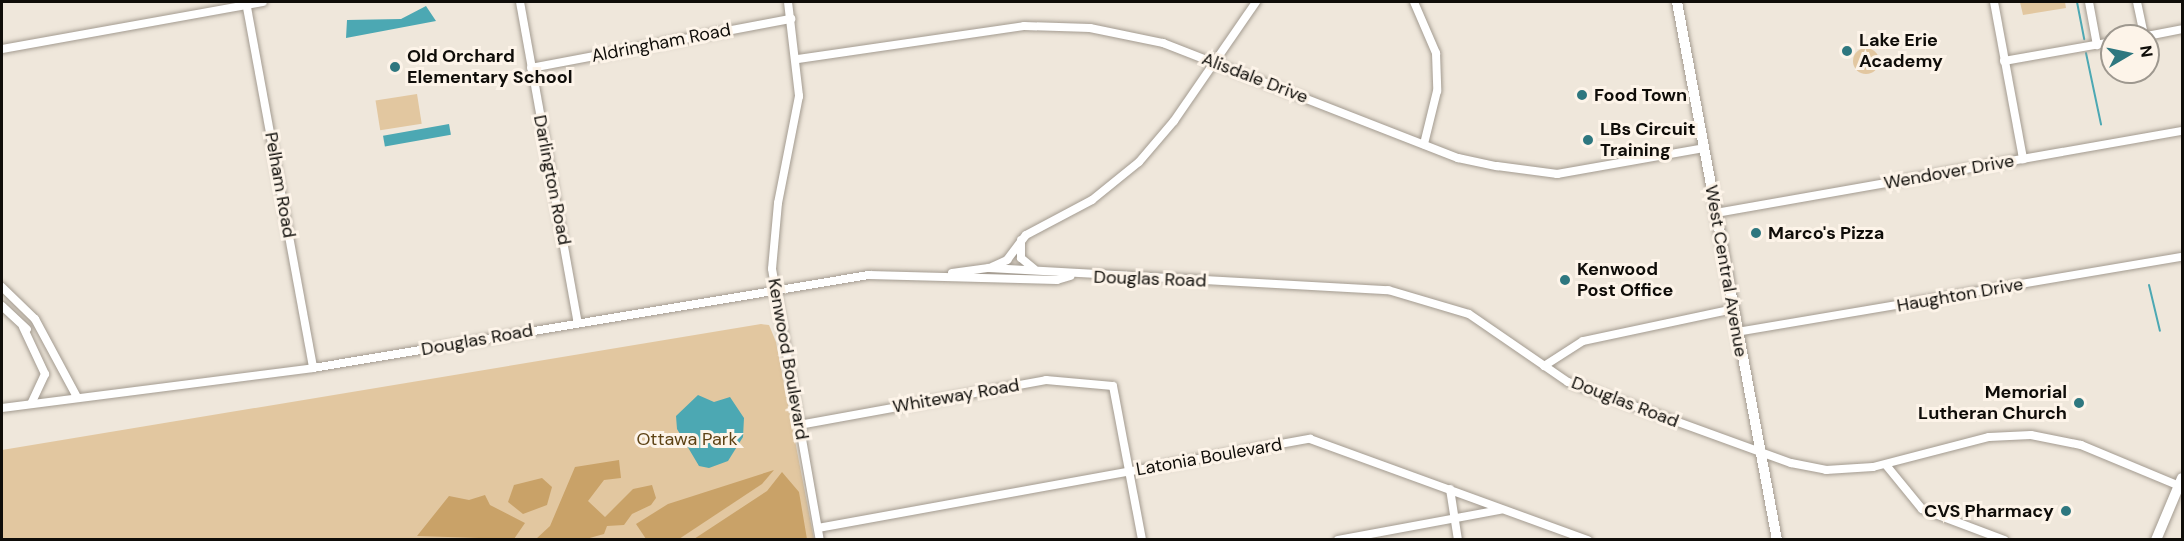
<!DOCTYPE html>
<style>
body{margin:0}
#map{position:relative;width:2184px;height:541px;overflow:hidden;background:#efe7db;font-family:"DM Sans",sans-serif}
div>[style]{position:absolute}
.green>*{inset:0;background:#e2c7a0;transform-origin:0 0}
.round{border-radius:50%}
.forest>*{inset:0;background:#c9a268}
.water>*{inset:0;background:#4ca8b3;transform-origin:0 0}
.stream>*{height:2px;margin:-1px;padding:0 1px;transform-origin:1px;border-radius:1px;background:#4ca8b3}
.roads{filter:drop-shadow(0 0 2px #a39b90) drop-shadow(0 0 2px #a39b90)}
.minor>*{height:8px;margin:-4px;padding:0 4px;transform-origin:4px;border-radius:4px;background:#fff}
.major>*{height:10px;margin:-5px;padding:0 5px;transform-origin:5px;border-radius:5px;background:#fff}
.dots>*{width:16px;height:16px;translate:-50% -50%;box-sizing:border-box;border:3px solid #fdf4e9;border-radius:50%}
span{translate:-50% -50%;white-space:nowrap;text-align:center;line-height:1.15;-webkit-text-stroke:6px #fdf4e9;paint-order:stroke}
.poi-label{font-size:18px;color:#0f0d09;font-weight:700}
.left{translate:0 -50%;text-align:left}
.right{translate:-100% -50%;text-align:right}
.street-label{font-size:18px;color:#0f0d09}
.park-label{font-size:18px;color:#5d4214}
.frame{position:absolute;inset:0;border:3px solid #0f0d09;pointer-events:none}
.north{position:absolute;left:2100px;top:24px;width:60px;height:60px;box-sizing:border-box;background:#fdf4e9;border:2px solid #9e988f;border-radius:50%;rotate:81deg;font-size:16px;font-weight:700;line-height:24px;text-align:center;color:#0f0d09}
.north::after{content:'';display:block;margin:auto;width:21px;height:27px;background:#2e777f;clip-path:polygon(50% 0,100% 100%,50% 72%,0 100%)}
</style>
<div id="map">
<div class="green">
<div style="clip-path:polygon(2020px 2px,2065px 2px,2066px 8px,2023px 15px)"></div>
<div class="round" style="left:1853px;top:48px;width:26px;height:26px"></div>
<div style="left:417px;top:94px;width:30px;height:42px;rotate:81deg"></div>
<div style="clip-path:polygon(761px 324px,769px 325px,776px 342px,814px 539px,2px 540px,2px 450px)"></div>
</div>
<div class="forest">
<div style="clip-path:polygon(619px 460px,621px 478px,604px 480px,588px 501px,605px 517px,633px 489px,652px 485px,656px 498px,651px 505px,632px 514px,624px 525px,607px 526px,604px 534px,586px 539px,536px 539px,550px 526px,575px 467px)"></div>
<div style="clip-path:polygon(774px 470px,762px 484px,679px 539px,646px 539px,636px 524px,668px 504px)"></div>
<div style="clip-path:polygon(782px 472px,799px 492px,807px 539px,694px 539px,767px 491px)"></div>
<div style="clip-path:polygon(542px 478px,552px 487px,547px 505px,523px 514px,508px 502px,514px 485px)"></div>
<div style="clip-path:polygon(485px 495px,490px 505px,525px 523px,514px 539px,417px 536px,449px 496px,469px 500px)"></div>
</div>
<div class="water">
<div style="clip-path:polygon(426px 6px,436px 21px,346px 38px,347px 20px,401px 19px)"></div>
<div style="left:449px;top:124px;width:11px;height:67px;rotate:80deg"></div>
<div style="clip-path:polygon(698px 395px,714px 402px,730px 397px,744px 418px,743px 437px,728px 461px,709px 468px,699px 466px,677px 429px,676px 416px)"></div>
</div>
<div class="stream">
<div style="left:2077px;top:2px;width:38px;rotate:79deg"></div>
<div style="left:2086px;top:53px;width:73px;rotate:78.1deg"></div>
<div style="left:2149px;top:285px;width:47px;rotate:76.6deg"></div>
</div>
<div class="roads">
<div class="minor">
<div style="left:246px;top:2px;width:372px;rotate:79.6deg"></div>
<div style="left:520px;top:2px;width:326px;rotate:79.8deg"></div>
<div style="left:788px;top:2px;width:95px;rotate:83.3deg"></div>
<div style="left:799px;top:96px;width:109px;rotate:101.1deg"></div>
<div style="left:778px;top:203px;width:66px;rotate:95.2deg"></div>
<div style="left:772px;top:269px;width:275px;rotate:80deg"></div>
<div style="left:1414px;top:2px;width:56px;rotate:66.7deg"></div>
<div style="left:1436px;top:53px;width:38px;rotate:88deg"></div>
<div style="left:1437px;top:91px;width:55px;rotate:103.8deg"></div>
<div style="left:1994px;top:2px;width:160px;rotate:79.5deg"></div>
<div style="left:2089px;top:2px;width:44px;rotate:79.5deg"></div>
<div style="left:2137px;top:2px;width:35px;rotate:78deg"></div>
<div style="left:2147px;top:36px;width:36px;rotate:-11deg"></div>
<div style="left:2px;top:49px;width:265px;rotate:-10.2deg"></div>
<div style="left:798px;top:59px;width:228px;rotate:-8.3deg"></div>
<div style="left:1024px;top:26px;width:66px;rotate:1.7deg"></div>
<div style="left:1090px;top:28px;width:75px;rotate:11.6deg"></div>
<div style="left:1163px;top:43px;width:317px;rotate:21.3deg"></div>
<div style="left:1458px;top:158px;width:40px;rotate:12deg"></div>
<div style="left:1497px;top:166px;width:61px;rotate:7.6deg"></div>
<div style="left:1557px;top:174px;width:149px;rotate:-10deg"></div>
<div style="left:2004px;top:61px;width:110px;rotate:-10deg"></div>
<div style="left:531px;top:68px;width:265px;rotate:-10.7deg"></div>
<div style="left:1716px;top:213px;width:473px;rotate:-10deg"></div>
<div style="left:1021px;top:240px;width:18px;rotate:90deg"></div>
<div style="left:1021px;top:258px;width:17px;rotate:40deg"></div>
<div style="left:992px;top:267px;width:17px;rotate:-25deg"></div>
<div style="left:1007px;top:260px;width:31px;rotate:-53deg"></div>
<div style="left:1026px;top:235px;width:75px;rotate:-27.9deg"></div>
<div style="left:1092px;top:200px;width:60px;rotate:-39deg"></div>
<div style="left:1139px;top:162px;width:54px;rotate:-49.5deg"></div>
<div style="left:1174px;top:121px;width:145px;rotate:-55.4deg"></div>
<div style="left:952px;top:273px;width:37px;rotate:-8deg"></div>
<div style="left:989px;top:268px;width:400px;rotate:3.2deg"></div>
<div style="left:1388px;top:290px;width:84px;rotate:16.5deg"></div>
<div style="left:1469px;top:314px;width:120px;rotate:34.5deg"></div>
<div style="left:1568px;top:382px;width:237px;rotate:20deg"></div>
<div style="left:1791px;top:463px;width:36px;rotate:11deg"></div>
<div style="left:1826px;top:470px;width:47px;rotate:-3.7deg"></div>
<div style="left:1873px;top:467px;width:120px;rotate:-14.5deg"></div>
<div style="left:1989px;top:437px;width:42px;rotate:-2.7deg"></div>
<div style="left:2031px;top:435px;width:51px;rotate:11.3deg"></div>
<div style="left:2081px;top:445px;width:109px;rotate:22.6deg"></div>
<div style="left:2px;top:287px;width:46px;rotate:44.1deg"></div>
<div style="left:35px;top:319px;width:89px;rotate:61.7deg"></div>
<div style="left:2px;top:306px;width:34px;rotate:43deg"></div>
<div style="left:23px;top:327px;width:52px;rotate:64.9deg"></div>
<div style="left:45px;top:374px;width:33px;rotate:115deg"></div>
<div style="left:1737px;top:332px;width:451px;rotate:-9.6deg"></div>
<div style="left:1544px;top:366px;width:46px;rotate:-32.7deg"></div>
<div style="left:1583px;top:341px;width:153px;rotate:-12deg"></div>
<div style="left:2px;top:408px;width:314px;rotate:-7.3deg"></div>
<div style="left:313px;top:368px;width:564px;rotate:-9.5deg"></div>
<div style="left:869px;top:275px;width:188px;rotate:1.5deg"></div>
<div style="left:1057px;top:280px;width:14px;rotate:-17deg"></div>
<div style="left:799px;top:425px;width:251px;rotate:-10.3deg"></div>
<div style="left:1046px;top:380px;width:67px;rotate:5.1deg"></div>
<div style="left:1113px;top:386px;width:157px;rotate:79.3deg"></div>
<div style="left:1886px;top:465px;width:57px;rotate:50.7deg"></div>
<div style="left:1922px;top:509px;width:88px;rotate:20.7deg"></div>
<div style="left:1450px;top:489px;width:52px;rotate:81.1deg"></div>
<div style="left:818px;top:528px;width:500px;rotate:-10.3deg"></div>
<div style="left:1310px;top:439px;width:296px;rotate:20deg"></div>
<div style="left:1338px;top:540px;width:165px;rotate:-10.5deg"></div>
</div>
<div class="major">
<div style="left:1677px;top:2px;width:547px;rotate:79.47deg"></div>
<div style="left:2156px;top:540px;width:67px;rotate:-67.2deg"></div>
</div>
</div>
<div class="dots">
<div style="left:1847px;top:51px;background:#2e777f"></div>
<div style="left:395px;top:67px;background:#2e777f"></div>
<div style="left:1582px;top:95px;background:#2e777f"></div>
<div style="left:1588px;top:140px;background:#2e777f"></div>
<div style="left:1756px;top:233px;background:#2e777f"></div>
<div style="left:1565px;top:280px;background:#2e777f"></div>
<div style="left:2079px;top:403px;background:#2e777f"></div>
<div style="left:2066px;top:511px;background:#2e777f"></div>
</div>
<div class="poi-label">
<span class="left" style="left:1859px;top:51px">Lake Erie<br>Academy</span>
<span class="left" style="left:407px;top:67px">Old Orchard<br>Elementary School</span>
<span class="left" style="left:1594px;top:95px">Food Town</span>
<span class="left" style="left:1600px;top:140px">LBs Circuit<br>Training</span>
<span class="left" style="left:1768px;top:233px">Marco's Pizza</span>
<span class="left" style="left:1577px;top:280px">Kenwood<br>Post Office</span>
<span class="right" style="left:2067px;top:403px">Memorial<br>Lutheran Church</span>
<span class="right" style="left:2054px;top:511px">CVS Pharmacy</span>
</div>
<div class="street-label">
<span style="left:661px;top:43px;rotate:-11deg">Aldringham Road</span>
<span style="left:1255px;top:78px;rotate:21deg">Alisdale Drive</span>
<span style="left:1949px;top:172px;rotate:-10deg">Wendover Drive</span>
<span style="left:552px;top:180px;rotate:79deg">Darlington Road</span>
<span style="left:280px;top:185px;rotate:80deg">Pelham Road</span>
<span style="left:1726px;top:271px;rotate:80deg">West Central Avenue</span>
<span style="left:1150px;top:279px;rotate:2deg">Douglas Road</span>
<span style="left:1960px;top:295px;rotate:-10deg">Haughton Drive</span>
<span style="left:477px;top:340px;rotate:-10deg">Douglas Road</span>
<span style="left:788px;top:359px;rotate:80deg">Kenwood Boulevard</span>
<span style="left:956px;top:396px;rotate:-10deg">Whiteway Road</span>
<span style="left:1625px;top:402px;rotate:21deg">Douglas Road</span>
<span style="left:1209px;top:457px;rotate:-10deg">Latonia Boulevard</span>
</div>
<div class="park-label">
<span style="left:687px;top:439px">Ottawa Park</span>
</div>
<div class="frame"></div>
<div class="north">N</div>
</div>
